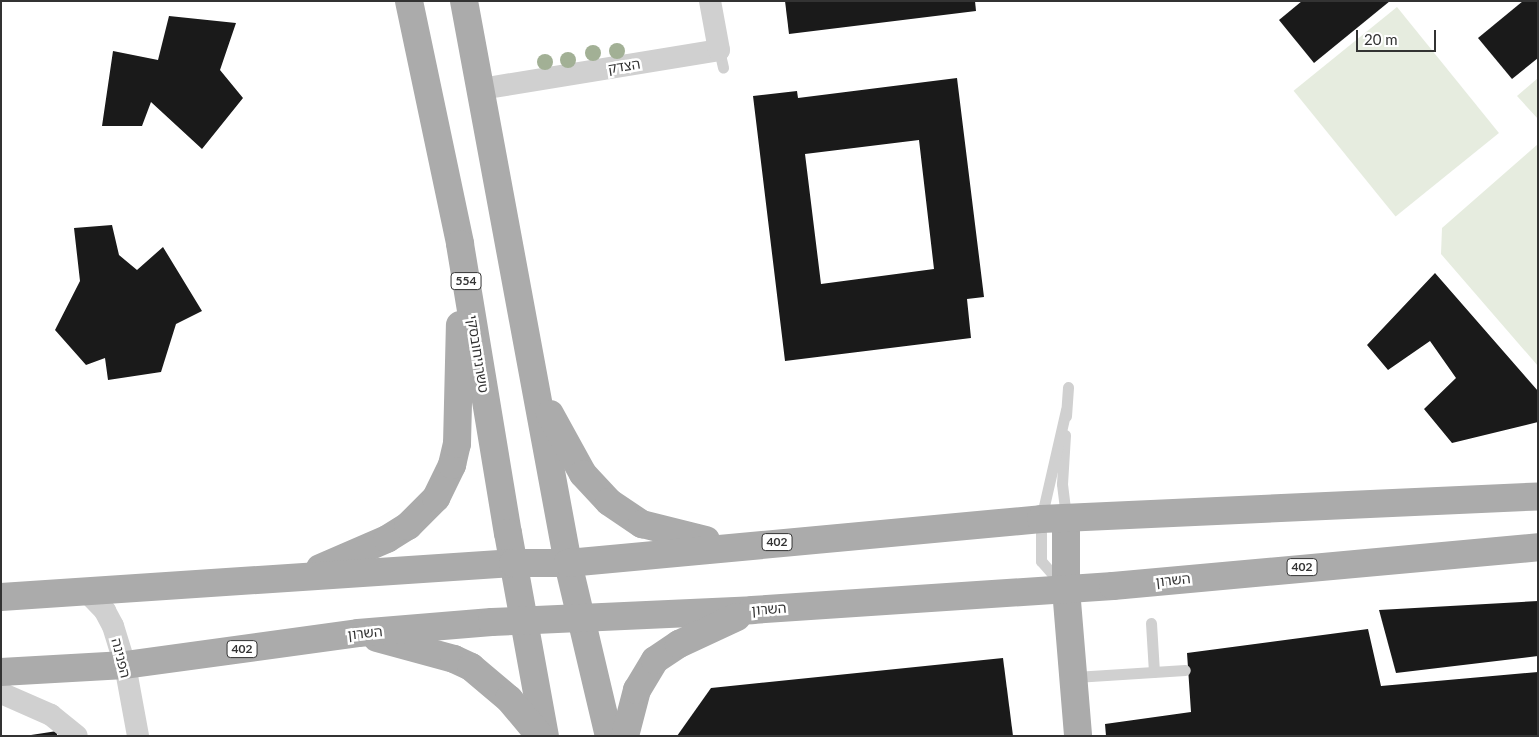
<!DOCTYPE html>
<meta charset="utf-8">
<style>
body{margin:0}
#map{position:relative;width:1539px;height:737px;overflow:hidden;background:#fff;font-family:Lato,"Noto Sans Hebrew",sans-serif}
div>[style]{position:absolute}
.green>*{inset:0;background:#e6ecdf;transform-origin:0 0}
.building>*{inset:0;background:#1a1a1a}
.service>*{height:11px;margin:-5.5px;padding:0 5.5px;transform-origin:5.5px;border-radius:5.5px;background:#d0d0d0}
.minor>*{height:22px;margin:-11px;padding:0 11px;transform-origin:11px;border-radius:11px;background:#d0d0d0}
.primary>*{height:28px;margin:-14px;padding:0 14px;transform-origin:14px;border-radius:14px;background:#ababab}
.trees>*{width:16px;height:16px;margin:-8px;border-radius:50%;background:#a2b095}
span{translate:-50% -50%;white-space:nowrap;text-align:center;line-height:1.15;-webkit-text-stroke:5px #fff;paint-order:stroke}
.shield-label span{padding:1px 4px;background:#fff;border:1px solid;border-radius:4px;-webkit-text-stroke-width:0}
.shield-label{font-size:12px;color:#333;font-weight:700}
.street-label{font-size:14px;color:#333}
.frame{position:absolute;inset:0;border:2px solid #333;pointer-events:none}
.scale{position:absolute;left:1356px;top:30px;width:80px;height:22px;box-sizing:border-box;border:2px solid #333;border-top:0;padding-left:6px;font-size:15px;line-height:18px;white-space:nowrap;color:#333;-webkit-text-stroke:4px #fff;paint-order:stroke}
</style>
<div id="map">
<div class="green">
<div style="left:1397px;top:7px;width:162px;height:133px;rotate:51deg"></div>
<div style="clip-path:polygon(1538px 78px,1538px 119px,1517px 96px)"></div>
<div style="clip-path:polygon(1538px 144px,1538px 366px,1441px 254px,1442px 228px)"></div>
</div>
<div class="building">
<div style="clip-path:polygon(785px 1px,975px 1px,976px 11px,789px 34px)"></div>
<div style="clip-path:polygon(1302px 1px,1390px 1px,1314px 63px,1279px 20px)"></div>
<div style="clip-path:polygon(1523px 1px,1538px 1px,1538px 58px,1512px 79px,1478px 38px)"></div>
<div style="clip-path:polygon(169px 16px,236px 23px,220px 70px,243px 98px,202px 149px,151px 102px,142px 126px,102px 126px,113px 51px,158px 60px)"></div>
<div style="clip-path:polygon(evenodd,957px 78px,984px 297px,967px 299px,971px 338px,785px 361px,753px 96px,797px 91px,798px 98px,957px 78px,919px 140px,934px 269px,821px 284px,805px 154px,919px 140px)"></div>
<div style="clip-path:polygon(112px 225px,119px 255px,137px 270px,163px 247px,202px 311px,176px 324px,161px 372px,108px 380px,105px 358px,86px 365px,55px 330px,80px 281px,74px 228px)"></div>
<div style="clip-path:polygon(1435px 273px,1538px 391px,1538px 422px,1452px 443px,1424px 409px,1456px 378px,1430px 341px,1388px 370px,1367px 345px)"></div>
<div style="clip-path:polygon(1538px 601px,1538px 656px,1396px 673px,1379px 610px)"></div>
<div style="clip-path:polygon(1368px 629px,1381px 686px,1538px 672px,1538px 736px,1106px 736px,1105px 724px,1191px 712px,1187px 653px)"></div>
<div style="clip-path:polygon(1003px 658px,1013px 736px,677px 736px,711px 688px)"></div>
<div style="clip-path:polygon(57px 731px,57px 736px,31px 736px,31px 735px)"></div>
</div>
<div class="service">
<div style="left:719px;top:50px;width:18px;rotate:77deg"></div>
<div style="left:1066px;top:416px;width:29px;rotate:-86deg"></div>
<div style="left:1065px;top:435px;width:49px;rotate:93.5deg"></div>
<div style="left:1062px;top:484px;width:34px;rotate:83deg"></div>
<div style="left:1062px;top:585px;width:32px;rotate:-131deg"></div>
<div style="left:1041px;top:561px;width:42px;rotate:-90deg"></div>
<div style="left:1041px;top:519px;width:112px;rotate:-77.1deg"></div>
<div style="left:1151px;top:623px;width:49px;rotate:86.5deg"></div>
<div style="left:1075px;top:677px;width:110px;rotate:-3.6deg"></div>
</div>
<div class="minor">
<div style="left:481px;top:89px;width:241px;rotate:-9.3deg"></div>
<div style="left:719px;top:50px;width:50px;rotate:-100.4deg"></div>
<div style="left:85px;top:590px;width:29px;rotate:46deg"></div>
<div style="left:105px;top:611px;width:17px;rotate:62deg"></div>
<div style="left:113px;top:626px;width:41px;rotate:72.9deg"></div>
<div style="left:125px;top:665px;width:72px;rotate:79.6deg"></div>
<div style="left:1px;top:693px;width:55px;rotate:23.7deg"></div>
<div style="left:51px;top:715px;width:33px;rotate:39deg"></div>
</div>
<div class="primary">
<div style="left:409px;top:1px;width:248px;rotate:78.1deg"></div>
<div style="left:460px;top:244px;width:293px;rotate:80.6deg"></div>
<div style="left:508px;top:533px;width:206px;rotate:79.7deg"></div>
<div style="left:464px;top:1px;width:572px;rotate:79.52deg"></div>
<div style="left:568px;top:563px;width:178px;rotate:76.7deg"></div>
<div style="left:550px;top:414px;width:68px;rotate:61.2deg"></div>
<div style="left:583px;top:474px;width:38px;rotate:47deg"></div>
<div style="left:609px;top:502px;width:40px;rotate:34deg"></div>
<div style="left:642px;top:524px;width:66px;rotate:14deg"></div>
<div style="left:1066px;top:518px;width:71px;rotate:90deg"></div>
<div style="left:1066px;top:589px;width:147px;rotate:85.3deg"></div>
<div style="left:320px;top:568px;width:73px;rotate:-23.4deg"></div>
<div style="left:387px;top:539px;width:25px;rotate:-32deg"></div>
<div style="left:408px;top:526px;width:40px;rotate:-45deg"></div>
<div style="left:436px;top:498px;width:37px;rotate:-64deg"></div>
<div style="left:452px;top:465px;width:22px;rotate:-77deg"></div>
<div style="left:457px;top:444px;width:119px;rotate:-88.6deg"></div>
<div style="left:1px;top:597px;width:513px;rotate:-3.8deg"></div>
<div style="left:513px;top:563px;width:55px"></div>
<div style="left:568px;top:563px;width:475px;rotate:-5.3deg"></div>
<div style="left:1041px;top:519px;width:498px;rotate:-2.6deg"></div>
<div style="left:377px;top:638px;width:80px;rotate:15.3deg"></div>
<div style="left:454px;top:659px;width:19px;rotate:25deg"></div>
<div style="left:471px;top:667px;width:50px;rotate:40.1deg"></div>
<div style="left:509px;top:699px;width:48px;rotate:50deg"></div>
<div style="left:1px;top:672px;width:124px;rotate:-3.2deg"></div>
<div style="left:125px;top:665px;width:235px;rotate:-7.8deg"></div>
<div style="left:358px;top:633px;width:134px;rotate:-4.7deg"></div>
<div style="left:492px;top:622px;width:260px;rotate:-2.6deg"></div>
<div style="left:752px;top:610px;width:362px;rotate:-3.8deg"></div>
<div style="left:1113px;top:586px;width:427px;rotate:-5.2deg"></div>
<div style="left:625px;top:736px;width:48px;rotate:-75.4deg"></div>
<div style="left:637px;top:690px;width:35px;rotate:-59deg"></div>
<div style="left:655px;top:660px;width:29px;rotate:-34deg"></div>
<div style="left:679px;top:644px;width:64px;rotate:-25deg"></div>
</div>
<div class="trees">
<div style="left:617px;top:51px"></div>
<div style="left:593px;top:53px"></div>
<div style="left:568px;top:60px"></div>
<div style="left:545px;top:62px"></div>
</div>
<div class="shield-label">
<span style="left:466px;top:281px">554</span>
<span style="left:777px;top:542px">402</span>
<span style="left:1302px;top:567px">402</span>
<span style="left:242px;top:649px">402</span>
</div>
<div class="street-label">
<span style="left:624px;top:66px;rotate:-9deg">הצדק</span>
<span style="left:478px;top:354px;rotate:81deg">טשרניחובסקי</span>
<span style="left:1173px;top:580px;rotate:-6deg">השרון</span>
<span style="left:769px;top:609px;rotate:-4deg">השרון</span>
<span style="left:365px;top:633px;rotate:-6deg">השרון</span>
<span style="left:121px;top:658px;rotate:76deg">הפנינה</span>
</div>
<div class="frame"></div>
<div class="scale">20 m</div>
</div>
